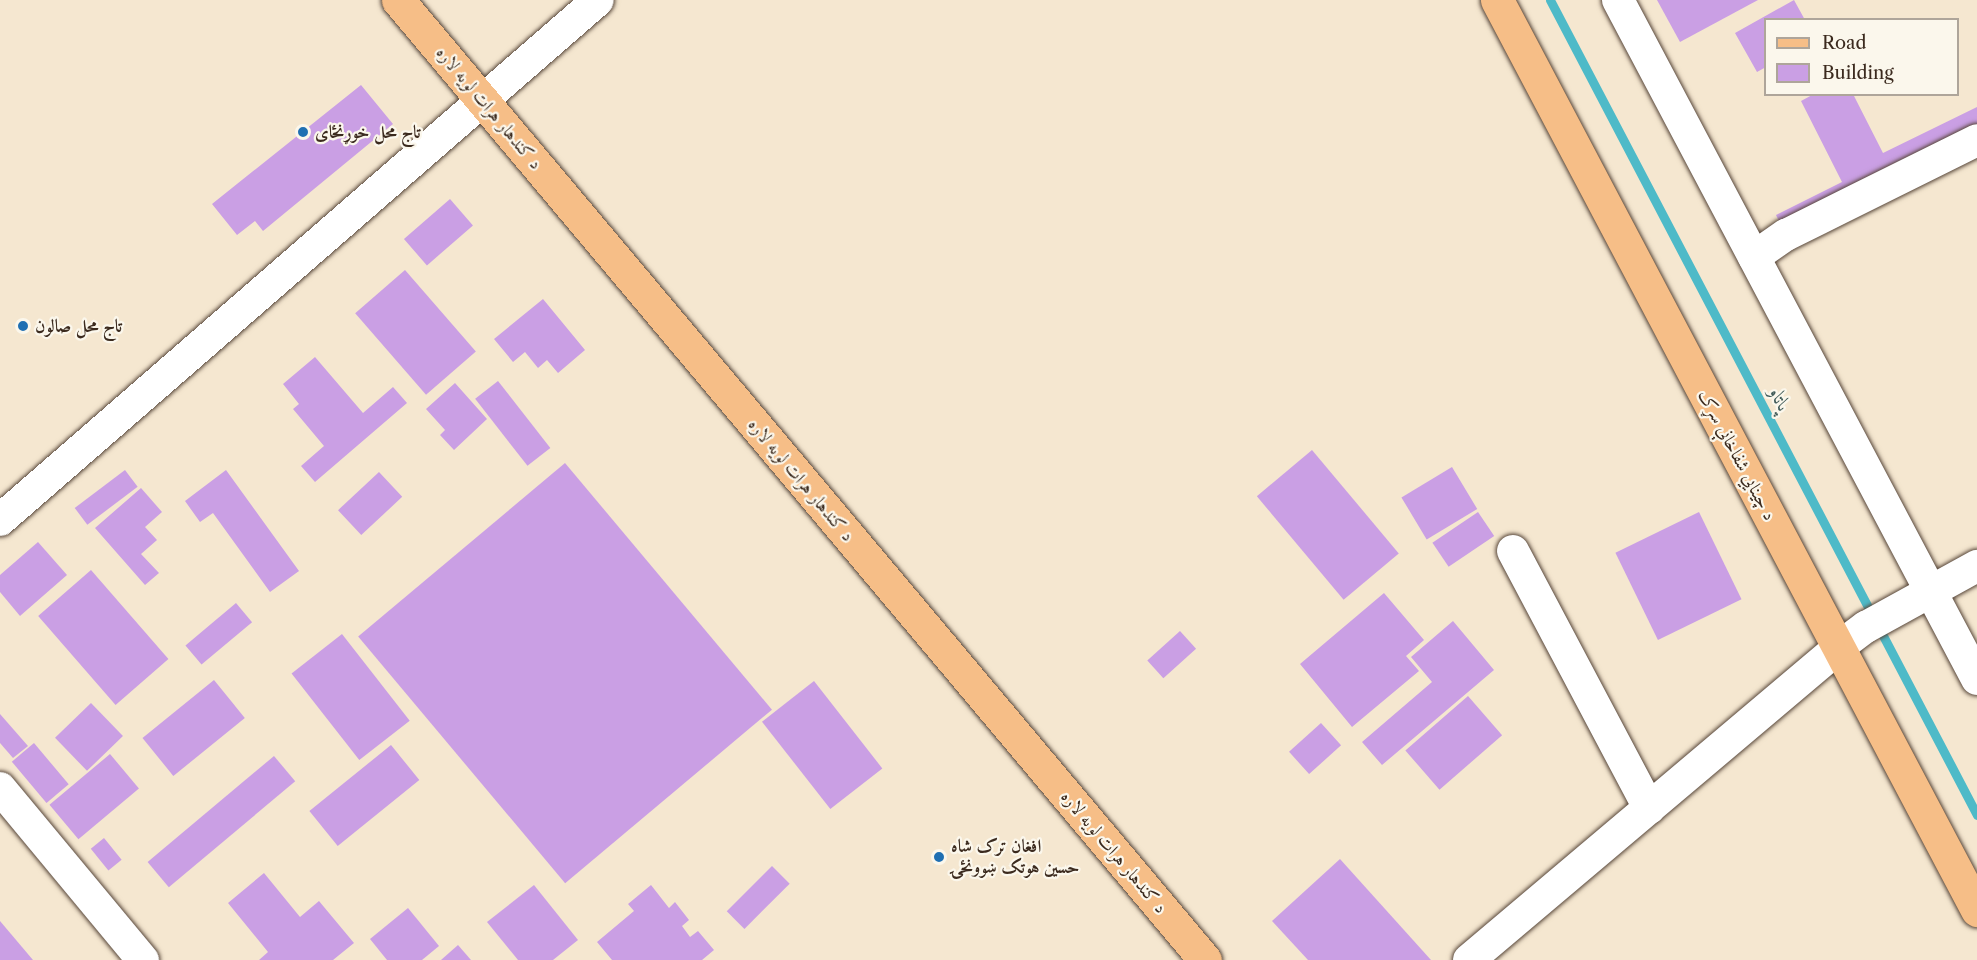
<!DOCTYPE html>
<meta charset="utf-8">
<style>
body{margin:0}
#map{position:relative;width:1977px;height:960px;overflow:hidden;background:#f5e7d0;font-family:"Libre Caslon Text",Amiri,serif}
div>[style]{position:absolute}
.stream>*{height:9px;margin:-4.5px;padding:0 4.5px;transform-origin:4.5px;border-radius:4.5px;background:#4ebac8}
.building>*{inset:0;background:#ca9fe4;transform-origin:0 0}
.roads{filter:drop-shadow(0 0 2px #574639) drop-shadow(0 0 2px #574639)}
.minor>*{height:32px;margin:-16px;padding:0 16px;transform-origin:16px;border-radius:16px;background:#fff}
.major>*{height:33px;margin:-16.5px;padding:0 16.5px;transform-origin:16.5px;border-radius:16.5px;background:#f6be87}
.dots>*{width:16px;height:16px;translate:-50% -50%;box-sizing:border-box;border:3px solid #fbf7ec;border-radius:50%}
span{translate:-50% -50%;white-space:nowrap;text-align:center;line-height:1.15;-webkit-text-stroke:4.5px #fbf7ec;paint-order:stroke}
.street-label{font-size:18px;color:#3b2a1e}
.poi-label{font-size:18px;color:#3b2a1e;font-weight:700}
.left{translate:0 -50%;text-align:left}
.water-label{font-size:20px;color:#425c5a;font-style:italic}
.legend{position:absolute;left:1764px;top:18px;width:195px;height:78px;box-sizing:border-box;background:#fbf7ec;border:2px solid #aea59a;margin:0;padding:8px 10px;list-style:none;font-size:18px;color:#3b2a1e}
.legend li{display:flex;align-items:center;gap:12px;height:30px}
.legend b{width:30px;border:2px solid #aea59a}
</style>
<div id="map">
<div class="stream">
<div style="left:1550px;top:0;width:920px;rotate:62.35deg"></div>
</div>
<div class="building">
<div style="clip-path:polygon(1657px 0,1758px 0,1680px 42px)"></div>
<div style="clip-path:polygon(1794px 0,1805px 20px,1766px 20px,1766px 67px,1757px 72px,1735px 33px)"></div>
<div style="clip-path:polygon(361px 85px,393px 124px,263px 231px,255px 221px,237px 235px,212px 204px)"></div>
<div style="clip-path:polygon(1814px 94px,1853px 94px,1883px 153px,1977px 107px,1977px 140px,1786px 235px,1776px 215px,1842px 182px,1801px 101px)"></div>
<div style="left:450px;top:199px;width:35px;height:61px;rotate:49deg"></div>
<div style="left:405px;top:270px;width:108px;height:66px;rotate:49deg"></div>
<div style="clip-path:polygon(543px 299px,585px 350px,558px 373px,547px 360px,538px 368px,525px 352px,513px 362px,494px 339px)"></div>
<div style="clip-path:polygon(315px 357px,363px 413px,393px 387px,407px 403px,315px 482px,301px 466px,324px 446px,293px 409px,299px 404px,283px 384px)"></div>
<div style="left:498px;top:381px;width:85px;height:29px;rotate:52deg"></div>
<div style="clip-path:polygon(455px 383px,487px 419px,454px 450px,440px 435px,445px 430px,426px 409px)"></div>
<div style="left:1312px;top:450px;width:135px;height:72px;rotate:50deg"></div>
<div style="left:565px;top:463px;width:322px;height:270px;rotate:50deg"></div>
<div style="left:1452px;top:467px;width:49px;height:59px;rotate:59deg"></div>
<div style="left:125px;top:470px;width:21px;height:63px;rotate:53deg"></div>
<div style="clip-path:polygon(226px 470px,299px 571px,270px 592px,213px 513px,200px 522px,185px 501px)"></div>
<div style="left:379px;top:472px;width:34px;height:56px;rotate:47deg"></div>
<div style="clip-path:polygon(141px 488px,162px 512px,145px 527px,157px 540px,141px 554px,159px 573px,145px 585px,95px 528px)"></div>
<div style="left:1478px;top:512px;width:29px;height:55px;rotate:56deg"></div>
<div style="left:1699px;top:512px;width:97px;height:93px;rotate:64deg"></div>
<div style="clip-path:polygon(38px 542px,67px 575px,20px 616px,0 592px,0 575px)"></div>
<div style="left:91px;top:570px;width:118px;height:70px;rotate:49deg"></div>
<div style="clip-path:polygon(1384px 593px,1424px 640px,1406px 656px,1419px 671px,1352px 727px,1300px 664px)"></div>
<div style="left:236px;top:603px;width:25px;height:66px;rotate:50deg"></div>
<div style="clip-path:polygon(1453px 621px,1494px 670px,1382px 765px,1362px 742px,1432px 682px,1411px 657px)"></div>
<div style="left:1180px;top:631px;width:24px;height:44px;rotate:48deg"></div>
<div style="left:342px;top:634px;width:110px;height:64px;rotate:52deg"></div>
<div style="left:214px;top:680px;width:49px;height:92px;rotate:51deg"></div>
<div style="left:814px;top:681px;width:111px;height:66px;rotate:52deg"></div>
<div style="left:1468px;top:696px;width:52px;height:83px;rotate:49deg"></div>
<div style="left:91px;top:703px;width:46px;height:50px;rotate:46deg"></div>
<div style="clip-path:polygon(0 714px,28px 746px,13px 758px,0 743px)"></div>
<div style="left:1321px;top:723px;width:30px;height:43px;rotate:48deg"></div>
<div style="left:34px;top:743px;width:54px;height:29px;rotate:50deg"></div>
<div style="left:391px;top:745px;width:45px;height:105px;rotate:51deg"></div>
<div style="left:110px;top:754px;width:45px;height:79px;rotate:50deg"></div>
<div style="left:274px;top:756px;width:33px;height:165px;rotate:50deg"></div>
<div style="left:104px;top:838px;width:28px;height:17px;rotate:51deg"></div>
<div style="clip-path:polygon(1340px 859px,1431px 960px,1308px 960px,1272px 921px)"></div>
<div style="left:772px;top:866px;width:25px;height:64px;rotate:45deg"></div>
<div style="clip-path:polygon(264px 873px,300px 917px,319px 901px,354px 943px,333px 960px,259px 960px,268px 952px,228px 903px)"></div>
<div style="clip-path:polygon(534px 885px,578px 940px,553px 960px,518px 960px,487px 922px)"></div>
<div style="clip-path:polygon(651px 885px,669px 908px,675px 902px,689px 920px,682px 926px,690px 937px,698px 931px,714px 950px,702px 960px,612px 960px,597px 942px,634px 911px,628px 904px)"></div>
<div style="clip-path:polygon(408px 908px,439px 946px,422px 960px,387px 960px,370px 939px)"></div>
<div style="clip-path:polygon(0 921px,33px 960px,0 960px)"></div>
<div style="clip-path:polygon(458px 945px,471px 960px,441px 960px)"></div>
</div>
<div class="roads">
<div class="minor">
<div style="left:1618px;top:0;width:768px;rotate:62.13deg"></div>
<div style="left:1754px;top:257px;width:39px;rotate:-35deg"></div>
<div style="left:1786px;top:235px;width:213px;rotate:-26.4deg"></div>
<div style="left:0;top:520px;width:792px;rotate:-41.01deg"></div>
<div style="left:1513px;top:551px;width:291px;rotate:62.1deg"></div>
<div style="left:0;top:788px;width:224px;rotate:50.3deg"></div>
<div style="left:1469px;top:960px;width:485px;rotate:-40.2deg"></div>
<div style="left:1839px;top:647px;width:34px;rotate:-37deg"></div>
<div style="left:1866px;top:627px;width:127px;rotate:-28.8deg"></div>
</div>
<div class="major">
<div style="left:398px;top:0;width:1254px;rotate:49.95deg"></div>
<div style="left:1497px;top:0;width:1029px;rotate:62.19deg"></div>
</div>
</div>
<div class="dots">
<div style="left:303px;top:132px;background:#1f6fb2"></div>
<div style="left:23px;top:326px;background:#1f6fb2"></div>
<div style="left:939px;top:857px;background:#1f6fb2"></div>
</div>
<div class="street-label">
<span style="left:489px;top:108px;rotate:50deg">د کندهار هرات لویه لاره</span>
<span style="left:1737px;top:455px;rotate:62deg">د چينايي شفاخانې سړک</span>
<span style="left:801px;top:480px;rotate:50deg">د کندهار هرات لویه لاره</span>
<span style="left:1114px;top:852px;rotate:50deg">د کندهار هرات لویه لاره</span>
</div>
<div class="poi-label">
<span class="left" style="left:315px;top:132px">تاج محل خوړنځای</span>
<span class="left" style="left:35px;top:326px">تاج محل صالون</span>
<span class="left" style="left:951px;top:857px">افغان ترک شاه<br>حسین هوتک ښوونځۍ</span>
</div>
<div class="water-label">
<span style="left:1780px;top:399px;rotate:62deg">پاتاو</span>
</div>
<ul class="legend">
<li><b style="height:8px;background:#f6be87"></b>Road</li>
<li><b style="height:16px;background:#ca9fe4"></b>Building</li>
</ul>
</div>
